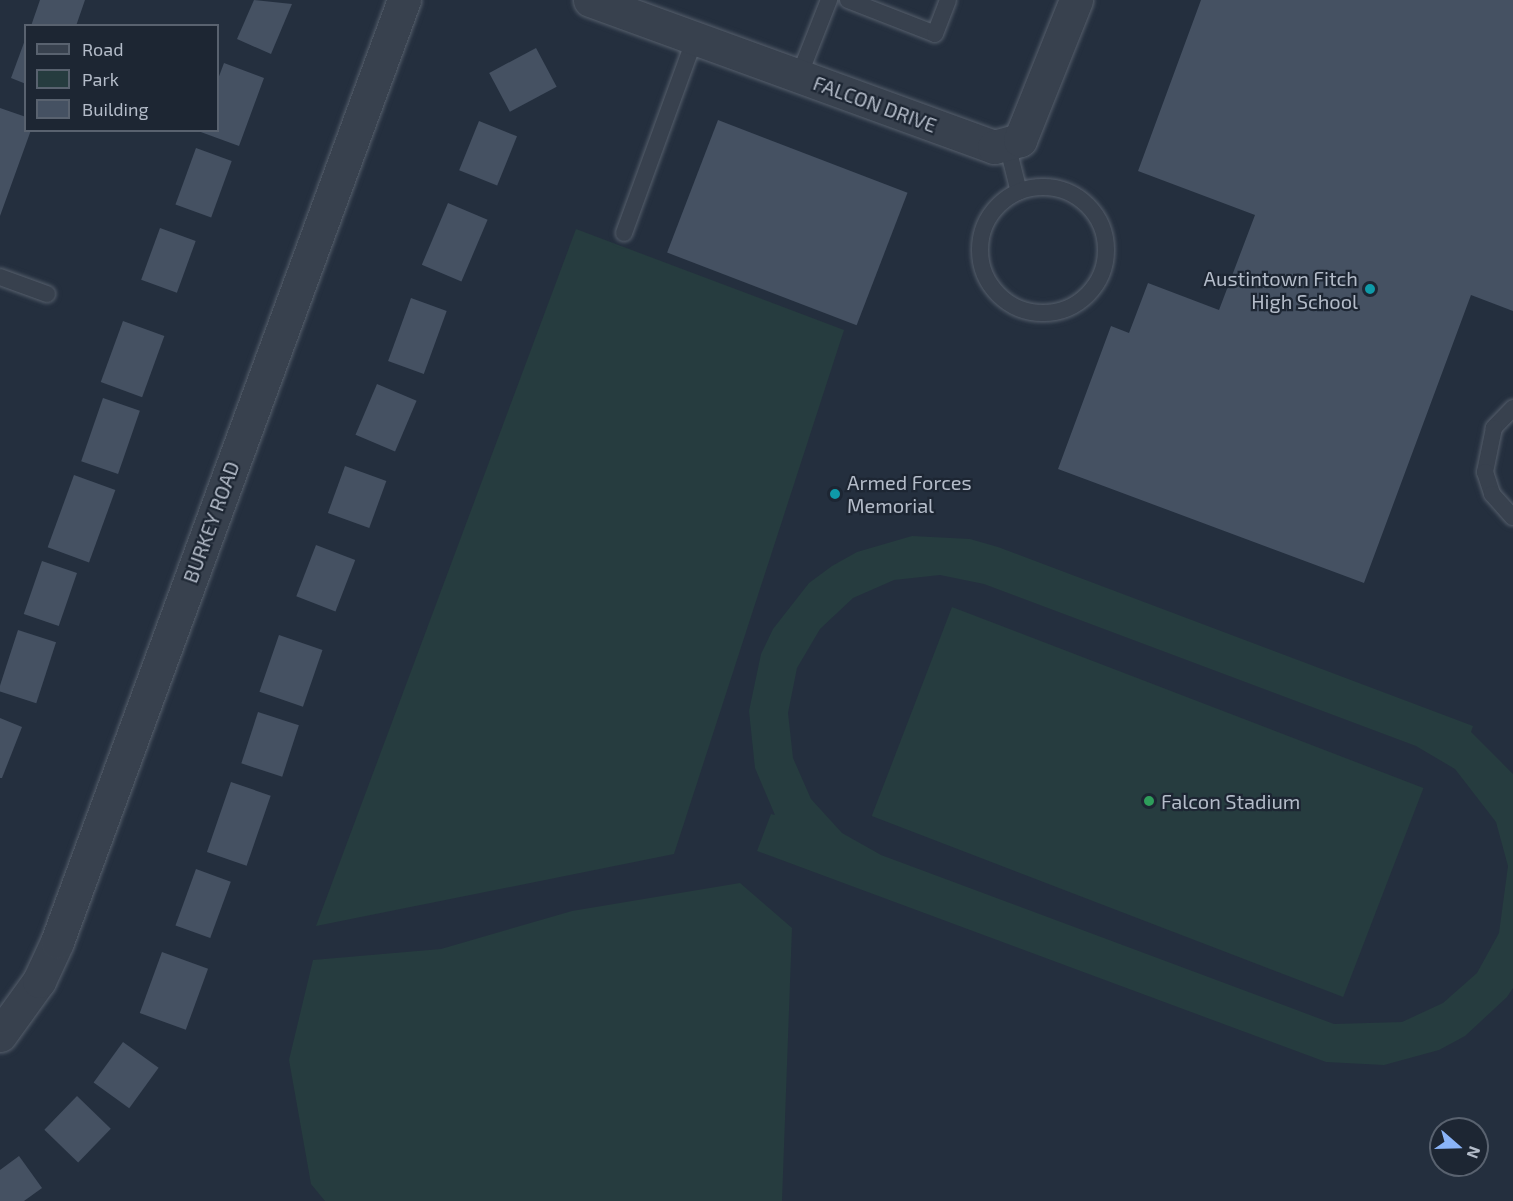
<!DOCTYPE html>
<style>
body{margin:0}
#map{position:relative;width:1513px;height:1201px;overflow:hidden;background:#242f3e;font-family:"Exo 2",sans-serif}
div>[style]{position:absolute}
.green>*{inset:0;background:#263c3f;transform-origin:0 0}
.building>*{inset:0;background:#455162;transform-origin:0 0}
.roads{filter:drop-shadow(0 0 2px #565f6c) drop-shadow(0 0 2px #565f6c)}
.service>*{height:16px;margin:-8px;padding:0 8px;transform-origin:8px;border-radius:8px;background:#38414e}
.service>.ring{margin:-8px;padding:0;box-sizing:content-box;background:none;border:16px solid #38414e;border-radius:50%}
.minor>*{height:33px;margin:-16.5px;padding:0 16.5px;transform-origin:16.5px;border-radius:16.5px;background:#38414e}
.dots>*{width:16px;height:16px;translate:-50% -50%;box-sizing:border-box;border:3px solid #1d2633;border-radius:50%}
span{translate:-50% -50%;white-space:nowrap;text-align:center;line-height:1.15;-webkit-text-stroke:4.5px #1d2633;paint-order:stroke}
.street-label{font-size:20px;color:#b4bcc9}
.poi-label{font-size:20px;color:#b4bcc9}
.right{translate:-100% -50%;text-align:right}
.left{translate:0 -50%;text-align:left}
.legend{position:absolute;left:24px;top:24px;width:195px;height:108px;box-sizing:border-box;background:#1d2633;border:2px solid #59626f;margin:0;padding:8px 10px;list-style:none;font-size:18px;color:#b4bcc9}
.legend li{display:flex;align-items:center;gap:12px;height:30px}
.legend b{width:30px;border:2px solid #59626f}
.north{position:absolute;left:1429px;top:1117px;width:60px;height:60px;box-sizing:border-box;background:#1d2633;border:2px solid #59626f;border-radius:50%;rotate:110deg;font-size:16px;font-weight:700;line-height:24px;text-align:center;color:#b4bcc9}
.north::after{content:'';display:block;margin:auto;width:21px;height:27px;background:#8ab4f8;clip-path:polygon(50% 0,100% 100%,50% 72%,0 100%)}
</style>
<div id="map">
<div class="green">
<div style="clip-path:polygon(576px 229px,844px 330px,674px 854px,316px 926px)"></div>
<div style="clip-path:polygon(evenodd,912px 536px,970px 539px,998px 547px,1473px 726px,1471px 732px,1513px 774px,1513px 988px,1507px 997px,1465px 1036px,1439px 1050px,1384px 1065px,1326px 1062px,757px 851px,771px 814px,775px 815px,755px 768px,749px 711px,761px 654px,773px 629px,809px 583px,832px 566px,857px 552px,912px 536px,940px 575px,984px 584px,1416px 746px,1455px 769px,1496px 822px,1508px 866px,1499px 933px,1477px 973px,1443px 1003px,1402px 1022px,1334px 1024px,881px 855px,842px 833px,811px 799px,793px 758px,788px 713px,797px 668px,820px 629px,853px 598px,894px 580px,940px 575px)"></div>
<div style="left:952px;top:607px;width:505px;height:224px;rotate:21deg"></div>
<div style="clip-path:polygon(740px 883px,792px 928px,782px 1201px,325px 1201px,311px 1184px,289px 1060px,313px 960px,441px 949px,572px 911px)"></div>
</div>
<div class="building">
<div style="clip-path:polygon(40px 0,85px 0,76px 26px,31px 26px)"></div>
<div style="clip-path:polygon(254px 0,292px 4px,271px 54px,237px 39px)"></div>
<div style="clip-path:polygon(1201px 0,1513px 0,1513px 311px,1471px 295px,1364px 583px,1058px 469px,1111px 326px,1129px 333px,1148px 283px,1219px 310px,1255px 215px,1138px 171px)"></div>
<div style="clip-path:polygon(25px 40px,26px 40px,26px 84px,11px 78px)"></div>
<div style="left:536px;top:48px;width:44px;height:53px;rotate:62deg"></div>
<div style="clip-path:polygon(224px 63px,264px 78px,239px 146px,198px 131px,218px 130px,218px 79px)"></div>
<div style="clip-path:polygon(0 108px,26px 117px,26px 130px,31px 130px,0 216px)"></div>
<div style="left:718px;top:120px;width:203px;height:142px;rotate:21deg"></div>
<div style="left:479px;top:121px;width:41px;height:53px;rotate:22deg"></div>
<div style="left:196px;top:148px;width:38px;height:60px;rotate:20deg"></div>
<div style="left:448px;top:203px;width:43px;height:67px;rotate:23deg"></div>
<div style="left:160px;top:228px;width:38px;height:55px;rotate:20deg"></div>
<div style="left:411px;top:298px;width:38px;height:67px;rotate:20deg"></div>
<div style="left:123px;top:321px;width:44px;height:65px;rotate:20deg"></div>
<div style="left:377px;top:384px;width:43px;height:55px;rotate:23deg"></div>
<div style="left:103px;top:398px;width:39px;height:67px;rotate:19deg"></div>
<div style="left:345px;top:466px;width:44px;height:50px;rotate:20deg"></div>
<div style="left:74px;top:475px;width:44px;height:77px;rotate:20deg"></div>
<div style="left:316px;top:545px;width:42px;height:55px;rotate:21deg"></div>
<div style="left:42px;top:561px;width:37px;height:56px;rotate:19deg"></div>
<div style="left:18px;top:630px;width:40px;height:64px;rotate:18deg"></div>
<div style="left:279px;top:635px;width:46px;height:60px;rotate:19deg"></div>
<div style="left:258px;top:712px;width:43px;height:54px;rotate:18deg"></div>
<div style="clip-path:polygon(0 718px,22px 727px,2px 778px,0 778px)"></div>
<div style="left:231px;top:782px;width:42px;height:74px;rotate:19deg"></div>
<div style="left:196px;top:869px;width:37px;height:60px;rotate:20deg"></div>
<div style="left:162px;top:952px;width:49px;height:65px;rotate:20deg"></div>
<div style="left:123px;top:1042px;width:44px;height:50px;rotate:36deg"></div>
<div style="left:77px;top:1096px;width:47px;height:47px;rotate:44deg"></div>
<div style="clip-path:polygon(19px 1156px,42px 1188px,24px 1201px,0 1201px,0 1170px)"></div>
</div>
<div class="roads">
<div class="service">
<div style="left:848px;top:0;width:93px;rotate:21.3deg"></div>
<div style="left:935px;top:34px;width:36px;rotate:-69deg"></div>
<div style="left:799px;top:76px;width:82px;rotate:-68.5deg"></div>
<div style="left:1007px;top:144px;width:49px;rotate:76deg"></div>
<div class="ring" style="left:980px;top:187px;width:110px;height:110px"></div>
<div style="left:624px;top:233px;width:208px;rotate:-70deg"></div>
<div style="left:0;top:277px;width:50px;rotate:19.9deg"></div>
<div style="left:1513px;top:408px;width:28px;rotate:134deg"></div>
<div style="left:1494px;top:428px;width:45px;rotate:101.6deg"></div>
<div style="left:1485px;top:472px;width:23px;rotate:72deg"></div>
<div style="left:1492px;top:494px;width:31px;rotate:48deg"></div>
</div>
<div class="minor">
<div style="left:590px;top:0;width:430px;rotate:20deg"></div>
<div style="left:994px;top:147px;width:27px;rotate:-15deg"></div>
<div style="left:1020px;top:140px;width:151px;rotate:-68.2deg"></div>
<div style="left:0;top:1035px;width:67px;rotate:-54.2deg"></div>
<div style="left:39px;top:981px;width:43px;rotate:-65.2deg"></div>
<div style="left:57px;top:942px;width:1004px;rotate:-69.78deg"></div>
</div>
</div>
<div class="dots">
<div style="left:1370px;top:289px;background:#0f9aa8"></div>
<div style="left:835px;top:494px;background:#0f9aa8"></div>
<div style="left:1149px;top:801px;background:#2e9e5b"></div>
</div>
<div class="street-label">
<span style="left:875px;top:104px;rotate:20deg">FALCON DRIVE</span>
<span style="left:211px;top:522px;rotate:-70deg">BURKEY ROAD</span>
</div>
<div class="poi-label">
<span class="right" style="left:1358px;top:290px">Austintown Fitch<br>High School</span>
<span class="left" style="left:847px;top:494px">Armed Forces<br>Memorial</span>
<span class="left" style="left:1161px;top:801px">Falcon Stadium</span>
</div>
<ul class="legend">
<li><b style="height:8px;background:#38414e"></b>Road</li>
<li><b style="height:16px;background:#263c3f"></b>Park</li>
<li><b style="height:16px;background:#455162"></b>Building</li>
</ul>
<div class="north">N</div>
</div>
